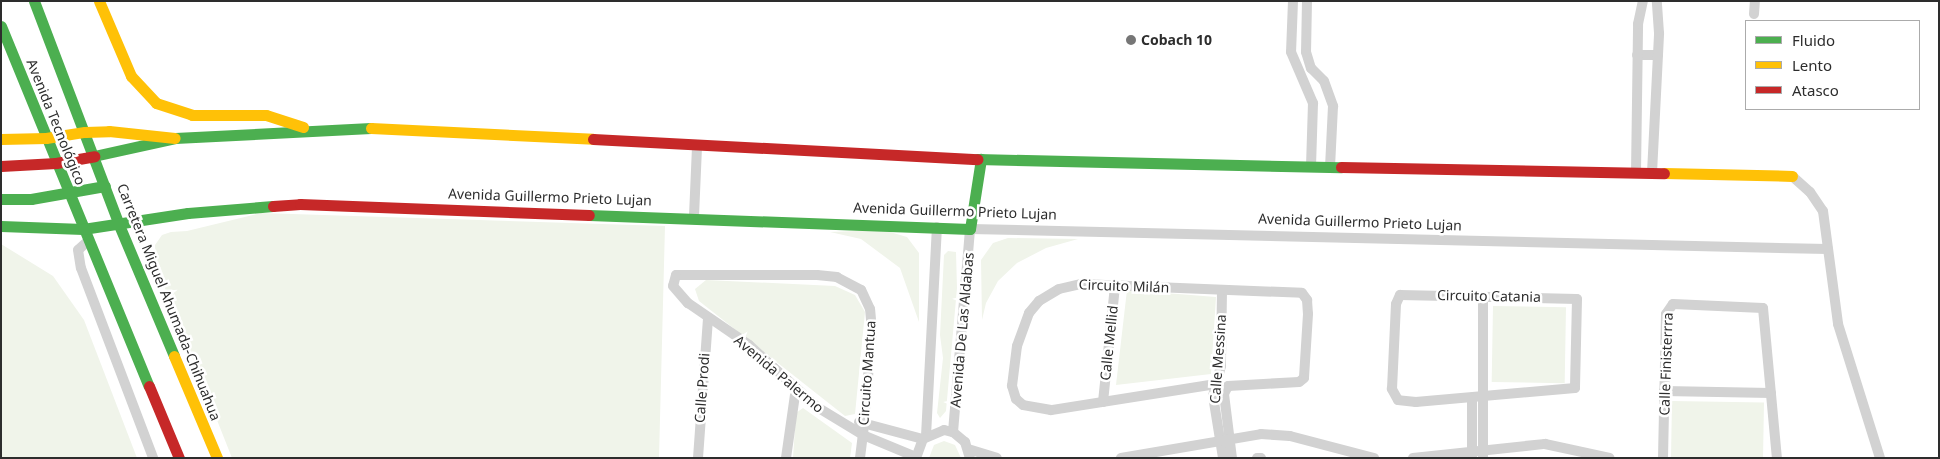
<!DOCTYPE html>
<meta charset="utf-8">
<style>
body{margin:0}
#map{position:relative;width:1940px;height:459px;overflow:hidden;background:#fff;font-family:"Noto Sans",sans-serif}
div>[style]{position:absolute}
.green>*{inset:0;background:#f0f4ea;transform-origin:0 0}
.street>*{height:10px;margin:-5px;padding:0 5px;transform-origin:5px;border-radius:5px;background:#d2d2d2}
.fast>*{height:11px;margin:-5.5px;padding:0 5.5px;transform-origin:5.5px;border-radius:5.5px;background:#4caf50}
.slow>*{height:11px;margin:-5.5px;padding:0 5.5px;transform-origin:5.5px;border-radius:5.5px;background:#ffc107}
.jam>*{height:11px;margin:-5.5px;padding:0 5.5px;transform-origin:5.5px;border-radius:5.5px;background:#c62828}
.dots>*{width:14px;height:14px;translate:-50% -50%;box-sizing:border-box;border:2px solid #fff;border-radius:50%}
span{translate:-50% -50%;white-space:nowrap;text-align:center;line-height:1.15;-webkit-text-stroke:5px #fff;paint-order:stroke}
.poi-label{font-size:14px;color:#2d2d2d;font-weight:700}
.left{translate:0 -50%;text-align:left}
.street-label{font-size:14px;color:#2d2d2d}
.frame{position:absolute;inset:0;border:2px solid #2d2d2d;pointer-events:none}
.legend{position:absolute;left:1745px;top:20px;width:175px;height:90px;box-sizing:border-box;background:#fff;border:1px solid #ababab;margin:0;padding:6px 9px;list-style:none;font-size:15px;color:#2d2d2d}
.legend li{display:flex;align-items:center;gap:10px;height:25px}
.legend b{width:25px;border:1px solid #ababab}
</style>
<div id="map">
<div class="green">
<div style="clip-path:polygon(261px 213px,665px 226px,659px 458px,232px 458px,156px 266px,155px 245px,162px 235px,171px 232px,187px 231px)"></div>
<div style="clip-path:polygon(883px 230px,907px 237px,919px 253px,919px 322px,900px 268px,861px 239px,830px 232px)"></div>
<div style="clip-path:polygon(1008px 238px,1078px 239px,1046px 248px,1017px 263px,998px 281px,986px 303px,982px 320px,981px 260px,993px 243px)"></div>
<div style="clip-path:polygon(1px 244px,53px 276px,84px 320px,137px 458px,1px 458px)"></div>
<div style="clip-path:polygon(948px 251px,956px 252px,957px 288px,946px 411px,940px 418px,937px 413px,943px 358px,940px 335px,944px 255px)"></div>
<div style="clip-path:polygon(706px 280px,835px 286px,855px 295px,865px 312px,855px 414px,845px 416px,699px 301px,695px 289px)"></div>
<div style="clip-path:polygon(1127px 290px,1216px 297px,1211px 374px,1116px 385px)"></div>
<div style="left:1493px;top:306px;width:73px;height:76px;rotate:1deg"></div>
<div style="left:1672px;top:401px;width:92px;height:57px;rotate:1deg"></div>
<div style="clip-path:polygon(803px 408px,852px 443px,850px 458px,793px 458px,796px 413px)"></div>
<div style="clip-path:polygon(944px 441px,955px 445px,961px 458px,929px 458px,934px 445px)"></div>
</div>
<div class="street">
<div style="left:1293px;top:1px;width:51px;rotate:92.2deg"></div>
<div style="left:1291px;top:52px;width:56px;rotate:66.7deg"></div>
<div style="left:1313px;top:103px;width:63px;rotate:91.8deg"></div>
<div style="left:1307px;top:1px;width:51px;rotate:91.1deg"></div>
<div style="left:1306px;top:52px;width:17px;rotate:73deg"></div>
<div style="left:1311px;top:68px;width:18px;rotate:45deg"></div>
<div style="left:1324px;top:81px;width:27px;rotate:70deg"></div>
<div style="left:1333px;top:106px;width:61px;rotate:92.8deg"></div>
<div style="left:1754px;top:14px;width:13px;rotate:-86deg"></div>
<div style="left:1637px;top:55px;width:21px"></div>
<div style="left:1636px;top:173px;width:149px;rotate:-89.2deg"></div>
<div style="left:1638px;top:24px;width:24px;rotate:-78deg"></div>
<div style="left:1652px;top:173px;width:140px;rotate:-87.1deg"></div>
<div style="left:1659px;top:33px;width:32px;rotate:-94deg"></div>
<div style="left:1792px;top:176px;width:24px;rotate:42deg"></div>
<div style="left:1810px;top:192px;width:23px;rotate:56deg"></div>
<div style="left:1823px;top:211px;width:114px;rotate:82.4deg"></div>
<div style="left:1838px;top:324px;width:140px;rotate:72.6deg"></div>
<div style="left:694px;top:216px;width:69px;rotate:-87.5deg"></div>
<div style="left:88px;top:241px;width:13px;rotate:138deg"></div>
<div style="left:78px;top:250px;width:18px;rotate:81deg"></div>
<div style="left:81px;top:268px;width:203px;rotate:69.2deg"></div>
<div style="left:1222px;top:290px;width:76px;rotate:90.8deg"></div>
<div style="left:1221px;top:366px;width:31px;rotate:105deg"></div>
<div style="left:1213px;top:396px;width:63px;rotate:80.8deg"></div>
<div style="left:1400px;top:295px;width:177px;rotate:1.3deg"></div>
<div style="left:1577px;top:299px;width:89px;rotate:91.3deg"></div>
<div style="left:1575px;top:388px;width:160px;rotate:175deg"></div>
<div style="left:1416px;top:402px;width:18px;rotate:-174deg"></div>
<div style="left:1398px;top:400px;width:13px;rotate:-119deg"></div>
<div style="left:1392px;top:389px;width:85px;rotate:-87.3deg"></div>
<div style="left:1396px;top:304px;width:10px;rotate:-66deg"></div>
<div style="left:1216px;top:384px;width:167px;rotate:171deg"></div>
<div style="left:1051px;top:410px;width:28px;rotate:-170deg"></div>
<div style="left:1023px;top:405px;width:9px;rotate:-139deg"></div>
<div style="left:1016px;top:399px;width:14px;rotate:-107deg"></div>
<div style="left:1012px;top:386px;width:40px;rotate:-82.9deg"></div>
<div style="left:1017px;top:346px;width:35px;rotate:-70deg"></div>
<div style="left:1029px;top:313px;width:16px;rotate:-50deg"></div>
<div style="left:1039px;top:301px;width:23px;rotate:-31deg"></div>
<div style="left:1059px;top:289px;width:23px;rotate:-13deg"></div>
<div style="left:1081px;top:284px;width:221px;rotate:2.3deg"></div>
<div style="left:1302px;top:293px;width:9px;rotate:54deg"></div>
<div style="left:1307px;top:300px;width:14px;rotate:86deg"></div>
<div style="left:1308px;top:314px;width:64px;rotate:93.6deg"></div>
<div style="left:1304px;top:378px;width:6px;rotate:141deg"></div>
<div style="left:1299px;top:382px;width:71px;rotate:176.8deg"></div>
<div style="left:1228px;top:386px;width:9px;rotate:117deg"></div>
<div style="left:1224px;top:394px;width:64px;rotate:82.9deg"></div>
<div style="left:1664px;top:391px;width:107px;rotate:1.1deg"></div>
<div style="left:1472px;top:398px;width:59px;rotate:90deg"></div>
<div style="left:1103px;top:402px;width:118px;rotate:-84.1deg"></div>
<div style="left:859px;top:422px;width:66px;rotate:14.9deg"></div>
<div style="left:953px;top:432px;width:204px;rotate:-85.2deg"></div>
<div style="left:970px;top:229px;width:858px;rotate:1.34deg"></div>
<div style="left:926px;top:436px;width:209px;rotate:-87deg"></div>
<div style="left:968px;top:449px;width:30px;rotate:17deg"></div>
<div style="left:698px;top:458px;width:139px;rotate:-85.9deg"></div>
<div style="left:786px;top:458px;width:71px;rotate:-81.9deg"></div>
<div style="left:860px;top:458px;width:23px;rotate:-83deg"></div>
<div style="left:863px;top:435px;width:104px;rotate:-85.1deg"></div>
<div style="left:872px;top:331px;width:22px;rotate:-95deg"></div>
<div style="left:870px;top:309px;width:21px;rotate:-115deg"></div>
<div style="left:861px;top:290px;width:27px;rotate:-152deg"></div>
<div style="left:837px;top:277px;width:20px;rotate:-174deg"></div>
<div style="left:817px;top:275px;width:141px;rotate:180deg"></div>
<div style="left:676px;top:275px;width:11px;rotate:105deg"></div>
<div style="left:673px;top:286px;width:23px;rotate:49deg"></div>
<div style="left:688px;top:303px;width:74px;rotate:34.5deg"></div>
<div style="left:749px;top:345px;width:92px;rotate:42.4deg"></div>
<div style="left:817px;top:407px;width:54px;rotate:31.3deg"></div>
<div style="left:863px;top:435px;width:57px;rotate:22.5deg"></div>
<div style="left:916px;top:458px;width:20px;rotate:-70deg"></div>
<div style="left:923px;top:439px;width:23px;rotate:-23deg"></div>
<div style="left:944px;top:430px;width:9px;rotate:13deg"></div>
<div style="left:953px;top:432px;width:16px;rotate:40deg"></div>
<div style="left:965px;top:442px;width:17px;rotate:73deg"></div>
<div style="left:1121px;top:458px;width:142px;rotate:-9.7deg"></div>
<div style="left:1261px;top:434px;width:29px;rotate:4deg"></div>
<div style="left:1290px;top:436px;width:87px;rotate:14.7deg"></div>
<div style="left:1257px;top:458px;width:4px"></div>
<div style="left:1413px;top:458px;width:133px;rotate:-6.1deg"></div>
<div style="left:1545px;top:444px;width:66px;rotate:12.2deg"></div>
<div style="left:1483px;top:458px;width:161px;rotate:-90deg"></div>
<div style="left:1663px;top:458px;width:144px;rotate:-88.8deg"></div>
<div style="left:1666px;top:314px;width:12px;rotate:-55deg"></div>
<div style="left:1673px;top:304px;width:90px;rotate:2.5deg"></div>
<div style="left:1763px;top:308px;width:151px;rotate:84.7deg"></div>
</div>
<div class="fast">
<div style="left:34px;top:1px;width:240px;rotate:69.2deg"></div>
<div style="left:119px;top:225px;width:142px;rotate:67.2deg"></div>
<div style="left:1px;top:26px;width:389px;rotate:67.7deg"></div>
<div style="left:94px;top:156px;width:83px;rotate:-12.5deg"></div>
<div style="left:175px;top:138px;width:196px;rotate:-2.9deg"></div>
<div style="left:977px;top:159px;width:364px;rotate:1.3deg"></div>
<div style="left:1px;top:199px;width:30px"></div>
<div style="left:31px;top:199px;width:75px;rotate:-10deg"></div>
<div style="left:589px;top:215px;width:381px;rotate:2.1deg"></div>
<div style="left:970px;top:229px;width:71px;rotate:-81.1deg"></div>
<div style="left:1px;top:226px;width:82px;rotate:2.1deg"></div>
<div style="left:83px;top:229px;width:106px;rotate:-8.7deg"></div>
<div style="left:188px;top:213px;width:85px;rotate:-4.7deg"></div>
</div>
<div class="slow">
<div style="left:99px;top:1px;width:82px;rotate:66.9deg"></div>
<div style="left:131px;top:76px;width:37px;rotate:47deg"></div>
<div style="left:156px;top:103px;width:38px;rotate:18deg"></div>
<div style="left:192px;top:115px;width:74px"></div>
<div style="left:266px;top:115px;width:39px;rotate:18deg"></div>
<div style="left:371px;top:128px;width:222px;rotate:2.8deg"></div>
<div style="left:85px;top:132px;width:24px;rotate:-2deg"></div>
<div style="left:109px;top:131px;width:66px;rotate:6.1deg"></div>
<div style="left:1px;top:139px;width:45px;rotate:-1.3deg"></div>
<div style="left:46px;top:138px;width:39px;rotate:-9deg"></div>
<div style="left:1664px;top:173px;width:128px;rotate:1.3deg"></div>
<div style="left:174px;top:356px;width:111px;rotate:67.1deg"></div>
</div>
<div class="jam">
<div style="left:593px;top:139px;width:385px;rotate:3deg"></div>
<div style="left:1px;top:166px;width:55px;rotate:-3.1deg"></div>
<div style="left:56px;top:163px;width:39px;rotate:-10deg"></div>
<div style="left:1341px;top:167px;width:323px;rotate:1.1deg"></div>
<div style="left:273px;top:206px;width:27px;rotate:-4deg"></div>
<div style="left:300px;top:204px;width:289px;rotate:2.2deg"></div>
<div style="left:149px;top:386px;width:78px;rotate:67.4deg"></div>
</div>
<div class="dots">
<div style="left:1131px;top:40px;background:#767676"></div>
</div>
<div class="poi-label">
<span class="left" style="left:1141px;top:40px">Cobach 10</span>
</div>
<div class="street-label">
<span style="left:56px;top:122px;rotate:68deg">Avenida Tecnológico</span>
<span style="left:550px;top:197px;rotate:2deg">Avenida Guillermo Prieto Lujan</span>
<span style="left:955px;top:211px;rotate:2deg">Avenida Guillermo Prieto Lujan</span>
<span style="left:1360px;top:222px;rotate:2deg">Avenida Guillermo Prieto Lujan</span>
<span style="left:1124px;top:286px;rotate:2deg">Circuito Milán</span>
<span style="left:1489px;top:296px;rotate:1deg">Circuito Catania</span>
<span style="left:169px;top:302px;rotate:68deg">Carretera Miguel Ahumada-Chihuahua</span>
<span style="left:962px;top:330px;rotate:-85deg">Avenida De Las Aldabas</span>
<span style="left:1109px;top:343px;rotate:-84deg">Calle Mellid</span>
<span style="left:1218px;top:359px;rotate:-86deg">Calle Messina</span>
<span style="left:1666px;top:364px;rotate:-88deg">Calle Finisterrra</span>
<span style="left:867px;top:373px;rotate:-86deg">Circuito Mantua</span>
<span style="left:779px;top:374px;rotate:40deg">Avenida Palermo</span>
<span style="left:702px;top:388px;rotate:-86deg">Calle Prodi</span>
</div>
<div class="frame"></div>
<ul class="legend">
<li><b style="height:6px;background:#4caf50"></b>Fluido</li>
<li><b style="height:6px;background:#ffc107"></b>Lento</li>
<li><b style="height:6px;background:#c62828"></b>Atasco</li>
</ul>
</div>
